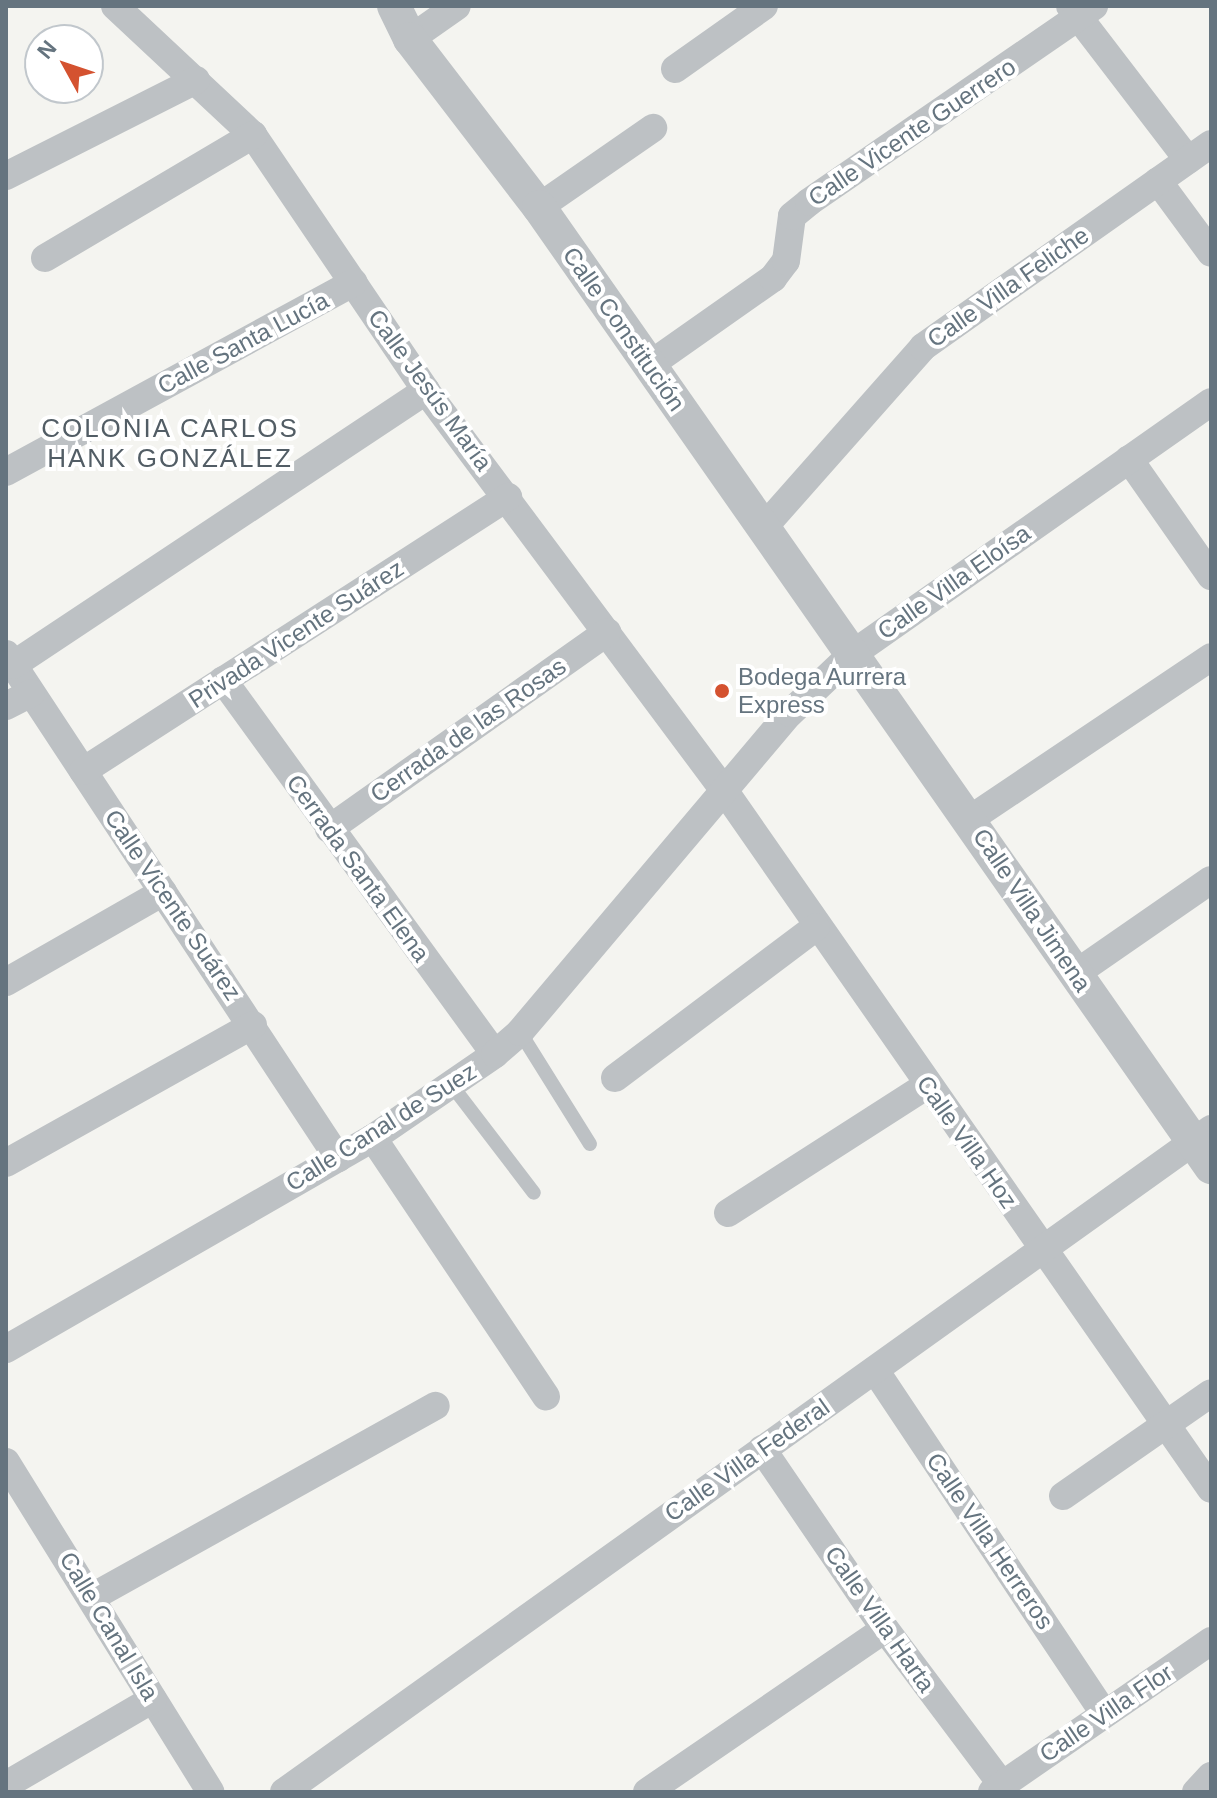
<!DOCTYPE html>
<meta charset="utf-8">
<style>
body{margin:0}
#map{position:relative;width:1217px;height:1798px;overflow:hidden;background:#f4f4f0;font-family:Helvetica,sans-serif}
div>[style]{position:absolute}
.service>*{height:14px;margin:-7px;padding:0 7px;transform-origin:7px;border-radius:7px;background:#bdc1c4}
.minor>*{height:28px;margin:-14px;padding:0 14px;transform-origin:14px;border-radius:14px;background:#bdc1c4}
.tertiary>*{height:34px;margin:-17px;padding:0 17px;transform-origin:17px;border-radius:17px;background:#bdc1c4}
.dots>*{width:22px;height:22px;translate:-50% -50%;box-sizing:border-box;border:4px solid #fff;border-radius:50%}
span{translate:-50% -50%;white-space:nowrap;text-align:center;line-height:1.15;-webkit-text-stroke:8px #fff;paint-order:stroke}
.street-label{font-size:24px;color:#65747f}
.poi-label{font-size:24px;color:#65747f}
.left{translate:0 -50%;text-align:left}
.neighbourhood-label{font-size:26px;color:#525d65;letter-spacing:2px}
.frame{position:absolute;inset:0;border:8px solid #65747f;pointer-events:none}
.north{position:absolute;left:24px;top:24px;width:80px;height:80px;box-sizing:border-box;background:#fff;border:2px solid #c1c7cc;border-radius:50%;rotate:310deg;font-size:22px;font-weight:700;line-height:32px;text-align:center;color:#65747f}
.north::after{content:'';display:block;margin:auto;width:28px;height:36px;background:#d45230;clip-path:polygon(50% 0,100% 100%,50% 72%,0 100%)}
</style>
<div id="map">
<div class="service">
<div style="left:520px;top:1032px;width:132px;rotate:58deg"></div>
<div style="left:453px;top:1087px;width:133px;rotate:52.6deg"></div>
</div>
<div class="minor">
<div style="left:115px;top:6px;width:189px;rotate:43.1deg"></div>
<div style="left:253px;top:135px;width:309px;rotate:55.9deg"></div>
<div style="left:426px;top:391px;width:502px;rotate:53.27deg"></div>
<div style="left:726px;top:793px;width:848px;rotate:55.13deg"></div>
<div style="left:1070px;top:6px;width:194px;rotate:52.5deg"></div>
<div style="left:410px;top:39px;width:57px;rotate:-35.1deg"></div>
<div style="left:675px;top:69px;width:109px;rotate:-35.3deg"></div>
<div style="left:6px;top:176px;width:213px;rotate:-26.8deg"></div>
<div style="left:1158px;top:181px;width:89px;rotate:53.6deg"></div>
<div style="left:539px;top:207px;width:139px;rotate:-34.7deg"></div>
<div style="left:45px;top:258px;width:242px;rotate:-30.6deg"></div>
<div style="left:648px;top:366px;width:153px;rotate:-35.1deg"></div>
<div style="left:773px;top:278px;width:21px;rotate:-53deg"></div>
<div style="left:786px;top:261px;width:45px;rotate:-82.4deg"></div>
<div style="left:792px;top:216px;width:22px;rotate:-39deg"></div>
<div style="left:809px;top:202px;width:346px;rotate:-34.5deg"></div>
<div style="left:1129px;top:459px;width:143px;rotate:55deg"></div>
<div style="left:6px;top:472px;width:396px;rotate:-28.6deg"></div>
<div style="left:764px;top:527px;width:240px;rotate:-48.5deg"></div>
<div style="left:923px;top:347px;width:352px;rotate:-35.2deg"></div>
<div style="left:6px;top:654px;width:604px;rotate:56.63deg"></div>
<div style="left:13px;top:665px;width:496px;rotate:-33.6deg"></div>
<div style="left:223px;top:680px;width:462px;rotate:54deg"></div>
<div style="left:6px;top:706px;width:28px;rotate:-27deg"></div>
<div style="left:83px;top:771px;width:506px;rotate:-32.81deg"></div>
<div style="left:970px;top:819px;width:290px;rotate:-33.9deg"></div>
<div style="left:329px;top:829px;width:341px;rotate:-35.3deg"></div>
<div style="left:1075px;top:974px;width:165px;rotate:-34.7deg"></div>
<div style="left:6px;top:982px;width:181px;rotate:-29.8deg"></div>
<div style="left:615px;top:1078px;width:251px;rotate:-36.9deg"></div>
<div style="left:373px;top:1138px;width:311px;rotate:56.2deg"></div>
<div style="left:6px;top:1163px;width:283px;rotate:-29.2deg"></div>
<div style="left:728px;top:1213px;width:237px;rotate:-32.7deg"></div>
<div style="left:6px;top:1349px;width:423px;rotate:-29.9deg"></div>
<div style="left:373px;top:1138px;width:148px;rotate:-34.5deg"></div>
<div style="left:495px;top:1054px;width:33px;rotate:-41deg"></div>
<div style="left:520px;top:1032px;width:418px;rotate:-49.8deg"></div>
<div style="left:790px;top:713px;width:84px;rotate:-43.6deg"></div>
<div style="left:851px;top:655px;width:440px;rotate:-35.1deg"></div>
<div style="left:875px;top:1370px;width:412px;rotate:56.3deg"></div>
<div style="left:762px;top:1449px;width:218px;rotate:55.7deg"></div>
<div style="left:885px;top:1629px;width:195px;rotate:53.1deg"></div>
<div style="left:6px;top:1462px;width:388px;rotate:58.2deg"></div>
<div style="left:1063px;top:1496px;width:180px;rotate:-34.8deg"></div>
<div style="left:94px;top:1596px;width:391px;rotate:-29.1deg"></div>
<div style="left:6px;top:1785px;width:170px;rotate:-30.3deg"></div>
<div style="left:284px;top:1792px;width:1140px;rotate:-35.57deg"></div>
<div style="left:647px;top:1792px;width:288px;rotate:-34.4deg"></div>
<div style="left:992px;top:1792px;width:266px;rotate:-34.6deg"></div>
<div style="left:1196px;top:1792px;width:22px;rotate:-47deg"></div>
</div>
<div class="tertiary">
<div style="left:394px;top:6px;width:37px;rotate:64deg"></div>
<div style="left:410px;top:39px;width:212px;rotate:52.5deg"></div>
<div style="left:539px;top:207px;width:1172px;rotate:55.01deg"></div>
</div>
<div class="dots">
<div style="left:722px;top:691px;background:#d45230"></div>
</div>
<div class="street-label">
<span style="left:912px;top:132px;rotate:-34deg">Calle Vicente Guerrero</span>
<span style="left:1008px;top:287px;rotate:-35deg">Calle Villa Feliche</span>
<span style="left:624px;top:329px;rotate:55deg">Calle Constitución</span>
<span style="left:243px;top:343px;rotate:-28deg">Calle Santa Lucía</span>
<span style="left:430px;top:390px;rotate:54deg">Calle Jesús María</span>
<span style="left:954px;top:582px;rotate:-35deg">Calle Villa Eloísa</span>
<span style="left:296px;top:634px;rotate:-33deg">Privada Vicente Suárez</span>
<span style="left:468px;top:730px;rotate:-35deg">Cerrada de las Rosas</span>
<span style="left:358px;top:868px;rotate:54deg">Cerrada Santa Elena</span>
<span style="left:173px;top:905px;rotate:56deg">Calle Vicente Suárez</span>
<span style="left:1032px;top:910px;rotate:56deg">Calle Villa Jimena</span>
<span style="left:381px;top:1127px;rotate:-32deg">Calle Canal de Suez</span>
<span style="left:967px;top:1142px;rotate:55deg">Calle Villa Hoz</span>
<span style="left:747px;top:1460px;rotate:-35deg">Calle Villa Federal</span>
<span style="left:990px;top:1541px;rotate:56deg">Calle Villa Herreros</span>
<span style="left:880px;top:1619px;rotate:55deg">Calle Villa Harta</span>
<span style="left:109px;top:1626px;rotate:59deg">Calle Canal Isla</span>
<span style="left:1106px;top:1713px;rotate:-34deg">Calle Villa Flor</span>
</div>
<div class="poi-label">
<span class="left" style="left:738px;top:691px">Bodega Aurrera<br>Express</span>
</div>
<div class="neighbourhood-label">
<span style="left:170px;top:444px">COLONIA CARLOS<br>HANK GONZÁLEZ</span>
</div>
<div class="frame"></div>
<div class="north">N</div>
</div>
